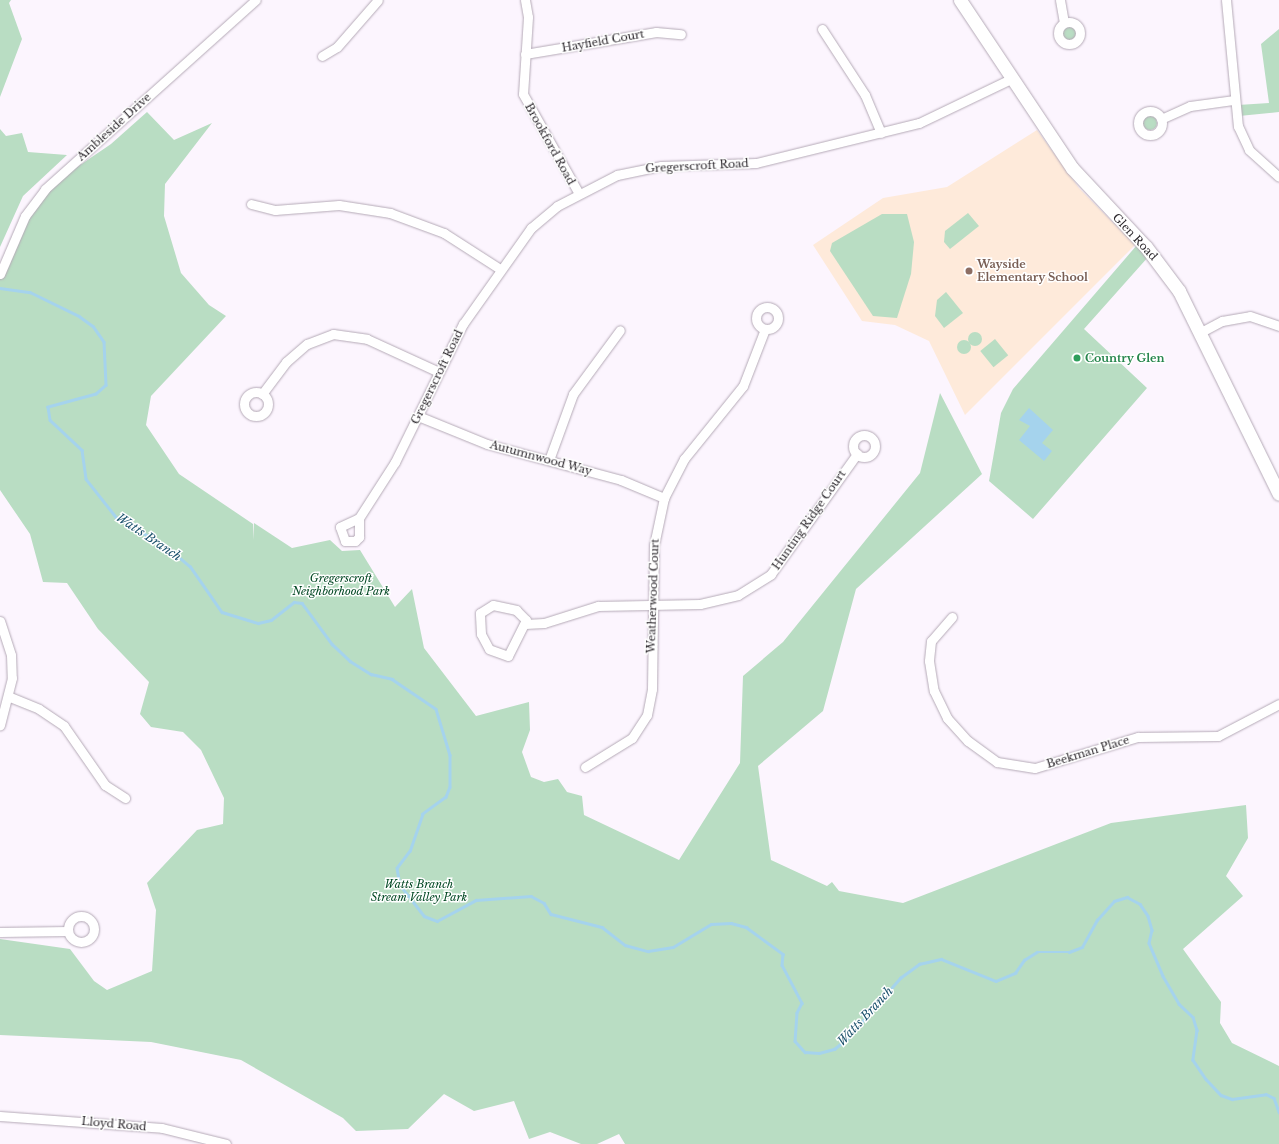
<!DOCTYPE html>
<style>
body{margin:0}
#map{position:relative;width:1279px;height:1144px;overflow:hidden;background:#fcf5fe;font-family:"Libre Baskerville",serif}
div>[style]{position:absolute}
.education>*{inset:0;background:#feeada}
.green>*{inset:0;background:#b9ddc3;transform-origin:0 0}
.round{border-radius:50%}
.water>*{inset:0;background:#a5d3ed}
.stream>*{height:2.5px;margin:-1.25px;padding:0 1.25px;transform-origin:1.25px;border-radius:1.25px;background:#a5d3ed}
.roads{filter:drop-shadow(0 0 1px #b5aab7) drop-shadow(0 0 1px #b5aab7)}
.minor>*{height:9px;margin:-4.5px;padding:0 4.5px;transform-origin:4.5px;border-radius:4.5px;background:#fff}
.minor>.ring{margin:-4.5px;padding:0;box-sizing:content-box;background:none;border:9px solid #fff;border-radius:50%}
.secondary>*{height:13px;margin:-6.5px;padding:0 6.5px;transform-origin:6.5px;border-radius:6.5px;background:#fff}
.dots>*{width:11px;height:11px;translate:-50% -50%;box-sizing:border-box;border:2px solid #fff;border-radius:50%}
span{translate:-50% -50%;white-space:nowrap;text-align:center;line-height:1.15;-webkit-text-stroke:3px #fff;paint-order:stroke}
.street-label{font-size:11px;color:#2c282d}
.education-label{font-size:11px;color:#785e54;font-weight:700}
.left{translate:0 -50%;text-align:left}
.leisure-label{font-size:11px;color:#27864d;font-weight:700}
.park-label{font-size:11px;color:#004722;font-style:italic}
.water-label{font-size:12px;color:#1b516c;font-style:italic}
</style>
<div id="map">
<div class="education">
<div style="clip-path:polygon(1037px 130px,1079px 188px,1135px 245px,965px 415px,929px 341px,895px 325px,862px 321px,813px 245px,883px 198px,947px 187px)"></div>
</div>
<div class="green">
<div style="clip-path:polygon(0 0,11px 0,9px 3px,22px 39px,0 97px)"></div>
<div class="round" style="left:1062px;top:26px;width:14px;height:14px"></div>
<div style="clip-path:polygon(1279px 29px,1279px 112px,1239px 116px,1238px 105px,1269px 103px,1261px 44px)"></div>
<div style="clip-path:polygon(147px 112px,174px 140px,212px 123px,165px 184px,164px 216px,181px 273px,209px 305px,226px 316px,151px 396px,146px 425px,179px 474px,253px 524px,253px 540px,254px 523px,292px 548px,330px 540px,342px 551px,360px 550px,395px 607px,412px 589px,424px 648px,476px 716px,529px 702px,530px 730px,522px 752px,531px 777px,544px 782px,558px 779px,567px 792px,582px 796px,584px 815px,679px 860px,740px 763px,743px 676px,783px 642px,920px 473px,940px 393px,982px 474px,856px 589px,823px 711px,758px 766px,771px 860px,827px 886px,832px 882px,839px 891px,903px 903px,1111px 823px,1246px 805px,1248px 838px,1226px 876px,1243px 896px,1183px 949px,1221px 1002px,1220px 1023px,1232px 1043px,1279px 1066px,1279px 1144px,625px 1144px,619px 1134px,597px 1144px,581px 1144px,550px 1132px,529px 1139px,514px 1101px,474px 1111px,444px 1094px,408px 1129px,356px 1131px,343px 1118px,241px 1060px,151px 1042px,0 1035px,0 939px,70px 949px,94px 981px,107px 990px,152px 971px,156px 910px,147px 883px,197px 830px,223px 824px,224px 798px,201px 750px,183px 732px,151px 727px,140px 714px,149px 682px,98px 629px,67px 583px,43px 582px,30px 534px,0 490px,0 274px,6px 259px,45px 189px,111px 144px)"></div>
<div class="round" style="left:1143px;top:116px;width:14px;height:14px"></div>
<div style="clip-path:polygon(0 129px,6px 136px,22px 133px,28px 152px,67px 155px,23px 196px,0 247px)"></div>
<div style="clip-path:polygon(968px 213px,979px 226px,950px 249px,944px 242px,945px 231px)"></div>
<div style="clip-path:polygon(882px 214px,907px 214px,914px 242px,911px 274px,897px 318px,873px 316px,830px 251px,832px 243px)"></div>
<div style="clip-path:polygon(1137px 245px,1149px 256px,1084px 329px,1147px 388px,1033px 519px,989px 481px,1001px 413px,1013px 389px)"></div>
<div style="clip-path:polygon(946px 292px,963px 313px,944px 328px,935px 316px,937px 300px)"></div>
<div class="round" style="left:968px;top:332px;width:14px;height:14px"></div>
<div style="left:995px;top:339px;width:21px;height:19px;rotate:51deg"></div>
<div class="round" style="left:957px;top:340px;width:14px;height:14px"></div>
</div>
<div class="water">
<div style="clip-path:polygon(1029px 408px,1053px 430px,1042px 443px,1052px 451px,1044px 461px,1019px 440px,1030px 426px,1019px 420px)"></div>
</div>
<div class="stream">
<div style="left:0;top:288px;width:30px;rotate:8deg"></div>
<div style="left:30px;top:292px;width:55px;rotate:26.1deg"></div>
<div style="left:79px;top:316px;width:17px;rotate:36deg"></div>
<div style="left:93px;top:326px;width:19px;rotate:55deg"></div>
<div style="left:104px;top:342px;width:43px;rotate:87.3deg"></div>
<div style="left:106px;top:385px;width:13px;rotate:138deg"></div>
<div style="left:96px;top:394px;width:50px;rotate:164.8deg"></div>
<div style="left:48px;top:407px;width:13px;rotate:81deg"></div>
<div style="left:50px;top:420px;width:44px;rotate:43.2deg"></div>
<div style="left:82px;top:450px;width:29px;rotate:82deg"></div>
<div style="left:86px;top:479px;width:48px;rotate:51.7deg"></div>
<div style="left:116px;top:517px;width:59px;rotate:30.5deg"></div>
<div style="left:167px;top:547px;width:30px;rotate:40deg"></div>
<div style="left:190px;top:566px;width:56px;rotate:55.2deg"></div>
<div style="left:222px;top:612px;width:38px;rotate:17deg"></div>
<div style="left:258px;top:623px;width:13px;rotate:-13deg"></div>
<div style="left:271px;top:620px;width:29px;rotate:-38deg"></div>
<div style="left:294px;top:602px;width:8px;rotate:7deg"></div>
<div style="left:302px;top:603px;width:51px;rotate:53.8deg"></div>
<div style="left:332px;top:644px;width:25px;rotate:43deg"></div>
<div style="left:350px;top:661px;width:25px;rotate:32deg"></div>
<div style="left:371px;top:674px;width:22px;rotate:13deg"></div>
<div style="left:392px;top:679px;width:53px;rotate:34.3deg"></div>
<div style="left:436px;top:709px;width:48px;rotate:73.1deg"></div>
<div style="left:450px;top:755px;width:32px;rotate:90deg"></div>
<div style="left:450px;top:787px;width:11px;rotate:112deg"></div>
<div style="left:446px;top:797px;width:29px;rotate:144deg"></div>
<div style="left:423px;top:814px;width:39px;rotate:109deg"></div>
<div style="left:410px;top:851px;width:21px;rotate:127deg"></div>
<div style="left:397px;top:868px;width:17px;rotate:80deg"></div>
<div style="left:400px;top:885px;width:39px;rotate:52deg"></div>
<div style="left:424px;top:916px;width:14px;rotate:21deg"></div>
<div style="left:437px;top:921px;width:44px;rotate:-28.3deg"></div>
<div style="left:476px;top:900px;width:55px;rotate:-4.2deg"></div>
<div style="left:531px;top:896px;width:15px;rotate:28deg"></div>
<div style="left:544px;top:903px;width:13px;rotate:58deg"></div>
<div style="left:551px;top:914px;width:53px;rotate:14.3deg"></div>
<div style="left:602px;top:927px;width:29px;rotate:38deg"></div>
<div style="left:625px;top:945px;width:24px;rotate:15deg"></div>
<div style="left:648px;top:951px;width:25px;rotate:-9deg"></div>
<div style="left:673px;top:947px;width:44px;rotate:-31.2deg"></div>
<div style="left:711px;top:924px;width:20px;rotate:-3deg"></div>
<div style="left:731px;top:923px;width:16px;rotate:15deg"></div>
<div style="left:746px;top:927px;width:46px;rotate:36.1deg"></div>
<div style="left:783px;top:954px;width:11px;rotate:95deg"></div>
<div style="left:782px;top:965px;width:43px;rotate:62.2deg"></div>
<div style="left:802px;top:1003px;width:11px;rotate:117deg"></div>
<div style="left:797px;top:1013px;width:28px;rotate:94deg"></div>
<div style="left:795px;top:1041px;width:15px;rotate:48deg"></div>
<div style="left:805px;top:1052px;width:14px;rotate:4deg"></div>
<div style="left:819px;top:1053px;width:16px;rotate:-15deg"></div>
<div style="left:834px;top:1049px;width:16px;rotate:-38deg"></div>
<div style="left:847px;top:1039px;width:81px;rotate:-49deg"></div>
<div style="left:900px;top:978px;width:24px;rotate:-36deg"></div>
<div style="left:919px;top:964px;width:23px;rotate:-13deg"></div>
<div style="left:941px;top:959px;width:59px;rotate:21.8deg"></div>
<div style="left:996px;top:981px;width:21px;rotate:-23deg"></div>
<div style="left:1015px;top:973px;width:16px;rotate:-55deg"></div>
<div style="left:1024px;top:960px;width:15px;rotate:-32deg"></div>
<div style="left:1037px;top:952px;width:32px"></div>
<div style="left:1069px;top:952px;width:14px;rotate:-21deg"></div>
<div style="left:1082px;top:947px;width:31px;rotate:-61deg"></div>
<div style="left:1097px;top:920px;width:25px;rotate:-48deg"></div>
<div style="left:1114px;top:901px;width:14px;rotate:-17deg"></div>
<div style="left:1127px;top:897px;width:15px;rotate:28deg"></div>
<div style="left:1140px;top:904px;width:14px;rotate:56deg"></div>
<div style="left:1148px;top:916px;width:15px;rotate:74deg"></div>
<div style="left:1152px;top:930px;width:13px;rotate:103deg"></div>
<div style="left:1149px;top:943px;width:36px;rotate:67deg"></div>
<div style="left:1163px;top:976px;width:32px;rotate:60deg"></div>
<div style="left:1179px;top:1004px;width:19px;rotate:43deg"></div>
<div style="left:1193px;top:1017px;width:14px;rotate:73deg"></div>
<div style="left:1197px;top:1030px;width:30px;rotate:98deg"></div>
<div style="left:1193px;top:1060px;width:23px;rotate:56deg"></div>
<div style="left:1206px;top:1079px;width:22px;rotate:47deg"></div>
<div style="left:1221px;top:1095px;width:12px;rotate:20deg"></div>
<div style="left:1232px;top:1099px;width:34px;rotate:-8deg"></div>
<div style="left:1266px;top:1094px;width:9px;rotate:27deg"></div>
<div style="left:1274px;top:1098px;width:15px;rotate:70deg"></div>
</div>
<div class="roads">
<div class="minor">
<div style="left:525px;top:0;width:17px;rotate:80deg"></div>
<div style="left:528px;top:17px;width:77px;rotate:93.7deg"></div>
<div style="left:523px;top:94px;width:112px;rotate:60.7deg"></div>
<div style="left:1060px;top:0;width:23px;rotate:80deg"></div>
<div style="left:1226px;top:0;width:127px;rotate:84.6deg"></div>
<div style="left:1238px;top:126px;width:26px;rotate:65deg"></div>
<div style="left:1249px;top:150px;width:40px;rotate:42deg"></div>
<div class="ring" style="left:1058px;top:22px;width:13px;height:13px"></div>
<div style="left:822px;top:29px;width:79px;rotate:56.9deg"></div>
<div style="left:865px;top:95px;width:41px;rotate:67.2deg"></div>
<div style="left:525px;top:54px;width:133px;rotate:-9.5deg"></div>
<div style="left:656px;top:32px;width:25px;rotate:5deg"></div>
<div style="left:322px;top:56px;width:17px;rotate:-31deg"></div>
<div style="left:337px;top:47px;width:62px;rotate:-48.9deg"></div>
<div class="ring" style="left:1138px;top:111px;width:15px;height:15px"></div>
<div style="left:1161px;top:119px;width:32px;rotate:-24deg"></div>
<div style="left:1190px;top:106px;width:43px;rotate:-7.9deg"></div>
<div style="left:251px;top:204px;width:25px;rotate:14deg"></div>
<div style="left:275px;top:210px;width:64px;rotate:-4.5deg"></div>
<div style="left:339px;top:205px;width:52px;rotate:8.9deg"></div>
<div style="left:390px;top:213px;width:58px;rotate:20.3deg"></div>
<div style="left:444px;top:233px;width:67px;rotate:32.7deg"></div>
<div style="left:0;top:274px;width:63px;rotate:-66.7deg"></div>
<div style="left:25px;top:216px;width:34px;rotate:-53deg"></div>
<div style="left:45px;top:189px;width:283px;rotate:-41.9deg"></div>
<div class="ring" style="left:756px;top:307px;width:13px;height:13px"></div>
<div style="left:1201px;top:332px;width:24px;rotate:-28deg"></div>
<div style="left:1222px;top:321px;width:28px;rotate:-10deg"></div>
<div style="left:1250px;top:316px;width:31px;rotate:19deg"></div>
<div class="ring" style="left:244px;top:392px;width:15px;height:15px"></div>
<div style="left:262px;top:394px;width:40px;rotate:-53deg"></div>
<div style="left:286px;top:362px;width:28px;rotate:-41deg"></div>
<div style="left:307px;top:344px;width:28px;rotate:-21deg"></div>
<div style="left:333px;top:334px;width:34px;rotate:8deg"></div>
<div style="left:367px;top:339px;width:77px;rotate:24.6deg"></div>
<div style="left:418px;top:416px;width:74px;rotate:22.1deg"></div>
<div style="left:487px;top:444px;width:139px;rotate:15deg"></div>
<div style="left:621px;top:480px;width:47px;rotate:22.7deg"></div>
<div class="ring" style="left:853px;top:435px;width:13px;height:13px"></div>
<div style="left:549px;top:460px;width:70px;rotate:-70deg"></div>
<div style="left:573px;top:394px;width:79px;rotate:-53.7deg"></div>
<div style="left:359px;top:518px;width:21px;rotate:155deg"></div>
<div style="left:340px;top:527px;width:15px;rotate:70deg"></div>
<div style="left:345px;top:541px;width:10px"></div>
<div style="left:355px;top:541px;width:6px;rotate:-45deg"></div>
<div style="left:359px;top:537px;width:19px;rotate:-90deg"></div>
<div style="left:359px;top:518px;width:67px;rotate:-57.3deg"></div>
<div style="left:395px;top:462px;width:154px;rotate:-63.8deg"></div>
<div style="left:463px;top:324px;width:118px;rotate:-54.7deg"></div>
<div style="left:531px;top:228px;width:34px;rotate:-40deg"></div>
<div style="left:557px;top:206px;width:68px;rotate:-27.3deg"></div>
<div style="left:617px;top:175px;width:45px;rotate:-11.6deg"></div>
<div style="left:661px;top:166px;width:95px;rotate:-1.8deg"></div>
<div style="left:756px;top:163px;width:168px;rotate:-13.8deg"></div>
<div style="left:919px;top:123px;width:102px;rotate:-25.6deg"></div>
<div style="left:493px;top:605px;width:24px;rotate:12deg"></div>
<div style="left:516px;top:610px;width:14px;rotate:45deg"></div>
<div style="left:526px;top:620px;width:40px;rotate:116.6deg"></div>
<div style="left:508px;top:656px;width:20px;rotate:-160deg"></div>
<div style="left:489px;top:649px;width:17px;rotate:-118deg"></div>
<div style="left:481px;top:634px;width:21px;rotate:-93deg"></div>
<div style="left:480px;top:613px;width:15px;rotate:-32deg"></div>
<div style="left:952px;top:617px;width:32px;rotate:131deg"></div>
<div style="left:931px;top:641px;width:20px;rotate:96deg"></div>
<div style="left:929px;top:661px;width:30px;rotate:81deg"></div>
<div style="left:934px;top:691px;width:30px;rotate:64deg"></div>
<div style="left:947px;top:718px;width:31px;rotate:48deg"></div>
<div style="left:968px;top:741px;width:36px;rotate:36deg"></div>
<div style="left:997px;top:762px;width:38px;rotate:9deg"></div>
<div style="left:1035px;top:768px;width:108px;rotate:-16.8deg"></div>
<div style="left:1138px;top:737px;width:80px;rotate:-0.7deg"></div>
<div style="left:1218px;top:736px;width:69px;rotate:-27.7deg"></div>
<div style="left:0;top:621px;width:36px;rotate:72deg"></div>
<div style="left:11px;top:655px;width:23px;rotate:88deg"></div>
<div style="left:12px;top:678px;width:49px;rotate:104.3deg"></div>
<div style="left:525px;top:624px;width:19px;rotate:-3deg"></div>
<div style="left:544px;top:623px;width:57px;rotate:-17.5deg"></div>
<div style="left:598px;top:606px;width:102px;rotate:-1.1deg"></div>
<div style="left:700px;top:604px;width:39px;rotate:-13deg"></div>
<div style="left:738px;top:595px;width:39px;rotate:-32deg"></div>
<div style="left:771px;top:574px;width:148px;rotate:-54.4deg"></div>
<div style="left:10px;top:697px;width:31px;rotate:22deg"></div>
<div style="left:39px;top:709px;width:30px;rotate:34deg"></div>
<div style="left:64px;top:726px;width:72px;rotate:55.2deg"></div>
<div style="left:105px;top:785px;width:24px;rotate:33deg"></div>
<div style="left:585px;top:767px;width:55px;rotate:-31.7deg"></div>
<div style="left:632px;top:738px;width:27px;rotate:-57deg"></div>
<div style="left:647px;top:715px;width:26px;rotate:-79deg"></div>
<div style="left:652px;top:689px;width:144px;rotate:-89.2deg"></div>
<div style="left:654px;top:545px;width:48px;rotate:-78deg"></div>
<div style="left:664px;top:498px;width:44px;rotate:-62.9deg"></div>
<div style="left:684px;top:459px;width:94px;rotate:-51.1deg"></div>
<div style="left:743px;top:386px;width:61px;rotate:-68.9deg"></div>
<div class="ring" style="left:68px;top:916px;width:17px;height:17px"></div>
<div style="left:0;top:932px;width:68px;rotate:-0.8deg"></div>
<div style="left:0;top:1116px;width:162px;rotate:4.2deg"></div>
<div style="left:162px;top:1128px;width:66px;rotate:14deg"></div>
</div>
<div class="secondary">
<div style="left:960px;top:0;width:202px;rotate:56.3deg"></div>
<div style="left:1072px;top:168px;width:108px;rotate:46.9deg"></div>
<div style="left:1146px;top:247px;width:55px;rotate:53.1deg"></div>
<div style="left:1179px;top:291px;width:226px;rotate:63.8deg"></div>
</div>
</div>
<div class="dots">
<div style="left:969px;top:271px;background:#8d6e63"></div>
<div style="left:1077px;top:358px;background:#2e9e5b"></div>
</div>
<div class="street-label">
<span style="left:603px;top:41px;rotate:-10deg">Hayfield Court</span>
<span style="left:114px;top:127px;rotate:-42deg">Ambleside Drive</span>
<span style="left:550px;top:144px;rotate:61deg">Brookford Road</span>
<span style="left:697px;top:166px;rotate:-3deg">Gregerscroft Road</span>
<span style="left:1135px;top:237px;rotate:47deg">Glen Road</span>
<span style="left:437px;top:377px;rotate:-64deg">Gregerscroft Road</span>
<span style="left:541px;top:458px;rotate:15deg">Autumnwood Way</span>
<span style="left:809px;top:520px;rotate:-55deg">Hunting Ridge Court</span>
<span style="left:653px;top:596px;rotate:-88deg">Weatherwood Court</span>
<span style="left:1088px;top:752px;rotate:-17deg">Beekman Place</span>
<span style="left:114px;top:1124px;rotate:5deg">Lloyd Road</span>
</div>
<div class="education-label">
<span class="left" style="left:977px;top:271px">Wayside<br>Elementary School</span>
</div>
<div class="leisure-label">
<span class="left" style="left:1085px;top:358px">Country Glen</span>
</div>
<div class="park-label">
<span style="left:341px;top:585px">Gregerscroft<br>Neighborhood Park</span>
<span style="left:419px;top:891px">Watts Branch<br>Stream Valley Park</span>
</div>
<div class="water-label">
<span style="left:149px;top:537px;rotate:34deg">Watts Branch</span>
<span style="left:865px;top:1016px;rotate:-47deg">Watts Branch</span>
</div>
</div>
